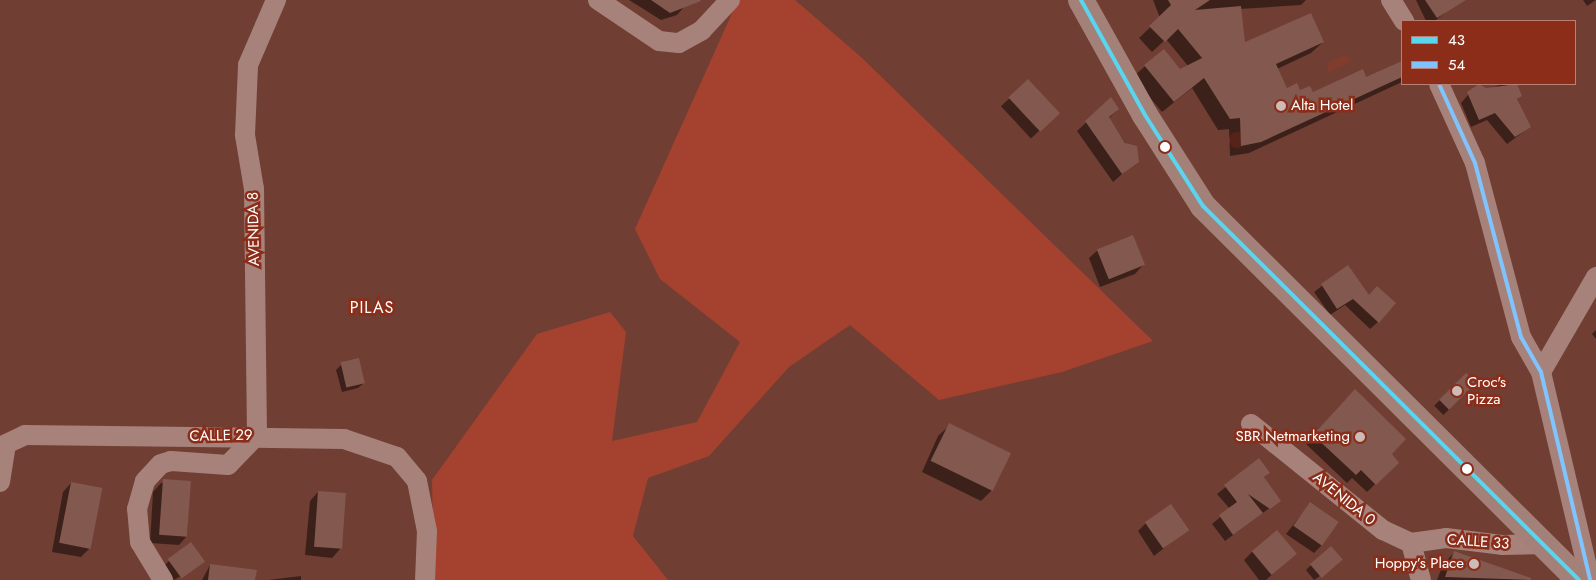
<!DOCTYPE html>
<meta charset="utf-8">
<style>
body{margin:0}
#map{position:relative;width:1596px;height:580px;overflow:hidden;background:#713e33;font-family:Jost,sans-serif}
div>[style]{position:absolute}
.green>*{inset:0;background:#a4422f}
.round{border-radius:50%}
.water>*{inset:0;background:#803d2e}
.shadow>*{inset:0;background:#0007;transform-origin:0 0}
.building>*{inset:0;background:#82584f;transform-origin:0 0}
.minor>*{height:20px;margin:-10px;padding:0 10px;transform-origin:10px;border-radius:10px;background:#a6827a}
.major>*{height:26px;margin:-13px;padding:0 13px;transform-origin:13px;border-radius:13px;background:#a38179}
.bus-1>*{height:4px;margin:-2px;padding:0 2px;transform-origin:2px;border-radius:2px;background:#5ad5f0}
.bus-2>*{height:4px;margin:-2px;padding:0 2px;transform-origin:2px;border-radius:2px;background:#80c4ff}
.dots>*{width:14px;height:14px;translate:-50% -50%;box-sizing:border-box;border:2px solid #8b2d19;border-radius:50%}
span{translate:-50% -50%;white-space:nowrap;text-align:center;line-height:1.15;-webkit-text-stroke:5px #8b2d19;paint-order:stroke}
.poi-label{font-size:15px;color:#fff}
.left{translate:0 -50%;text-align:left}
.right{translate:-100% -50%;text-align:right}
.street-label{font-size:15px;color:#fff}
.neighbourhood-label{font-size:16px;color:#fff;letter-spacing:1px}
.legend{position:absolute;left:1401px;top:20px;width:175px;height:65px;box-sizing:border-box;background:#8b2d19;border:1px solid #b98175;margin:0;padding:6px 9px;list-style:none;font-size:15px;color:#fff}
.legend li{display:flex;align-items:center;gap:10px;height:25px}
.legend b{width:25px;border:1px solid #b98175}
</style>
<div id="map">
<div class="green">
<div style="clip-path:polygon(738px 0,795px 0,861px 57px,1153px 341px,1062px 372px,939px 400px,850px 325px,789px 367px,709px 456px,648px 478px,633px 536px,668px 580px,434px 580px,432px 480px,537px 334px,610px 312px,626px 332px,612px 441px,697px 422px,740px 342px,660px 279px,635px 229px)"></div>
<div class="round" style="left:1229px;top:132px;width:16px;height:16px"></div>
</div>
<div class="water">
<div style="clip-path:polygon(1345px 54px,1352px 61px,1326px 74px,1329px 62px)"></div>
</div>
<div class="shadow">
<div style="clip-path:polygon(629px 0,690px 0,677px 15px,661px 20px)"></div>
<div style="clip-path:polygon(1153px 0,1306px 0,1301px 5px,1240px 9px,1243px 44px,1323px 42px,1311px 53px,1277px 69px,1286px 90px,1312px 93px,1366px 79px,1402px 62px,1402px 82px,1249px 153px,1230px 156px,1229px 129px,1218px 130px,1192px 88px,1162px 112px,1133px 77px,1163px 50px,1180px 70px,1188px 66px,1166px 39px,1152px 52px,1139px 38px,1160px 18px)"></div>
<div style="clip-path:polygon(1416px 0,1460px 0,1435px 21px,1426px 21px)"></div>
<div style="clip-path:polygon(1583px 0,1596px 0,1587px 6px)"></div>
<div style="left:1028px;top:81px;width:44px;height:37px;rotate:47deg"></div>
<div style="clip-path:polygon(1503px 84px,1516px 84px,1520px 96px,1516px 101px,1530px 127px,1507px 144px,1487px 120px,1471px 127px,1461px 103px,1468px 95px)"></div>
<div style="clip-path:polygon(1111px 99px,1118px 109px,1109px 118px,1137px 161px,1113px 182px,1077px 131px)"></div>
<div style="clip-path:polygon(1098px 250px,1143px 265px,1135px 274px,1100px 287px,1089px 258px)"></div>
<div style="clip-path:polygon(1348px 266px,1378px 322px,1370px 329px,1345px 305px,1330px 315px,1314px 292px)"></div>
<div style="clip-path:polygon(1596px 330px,1596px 339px,1592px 334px)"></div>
<div style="clip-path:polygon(342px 364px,364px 383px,358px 388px,342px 392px,336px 370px)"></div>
<div style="left:1466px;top:374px;width:13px;height:45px;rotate:45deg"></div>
<div style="clip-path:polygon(1346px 399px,1397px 463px,1367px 492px,1352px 478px,1347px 483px,1306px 444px)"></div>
<div style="clip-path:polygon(950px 425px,1009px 453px,993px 489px,981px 501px,922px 472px,938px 436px)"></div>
<div style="clip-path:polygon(1259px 460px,1269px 473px,1263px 478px,1279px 501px,1225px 541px,1212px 524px,1230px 509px,1217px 494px)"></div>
<div style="clip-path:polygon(190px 482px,187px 536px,179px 545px,150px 543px,153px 492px,161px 483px)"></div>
<div style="clip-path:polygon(71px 483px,89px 549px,81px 557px,52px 552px,63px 492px)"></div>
<div style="clip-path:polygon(318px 492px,340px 549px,332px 558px,305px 555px,310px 501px)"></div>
<div style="clip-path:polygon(1310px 504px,1322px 545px,1314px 553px,1286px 534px)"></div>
<div style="clip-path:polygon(1146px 523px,1187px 530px,1154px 556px,1138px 531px)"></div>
<div style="clip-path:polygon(1252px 552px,1295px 554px,1266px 580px,1259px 580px,1244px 560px)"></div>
<div style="clip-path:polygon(1454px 553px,1532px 580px,1437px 580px,1443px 564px)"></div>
<div style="clip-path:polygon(169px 561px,198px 566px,174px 580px,164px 566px)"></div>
<div style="clip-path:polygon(210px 565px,254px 580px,202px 580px)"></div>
<div style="clip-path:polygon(1311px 565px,1336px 565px,1314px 580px,1306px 570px)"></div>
<div style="clip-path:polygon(301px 576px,301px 580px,268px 580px)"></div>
</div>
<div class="building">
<div style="clip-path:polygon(651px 0,700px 0,701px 1px,670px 13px)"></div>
<div style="clip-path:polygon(1168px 0,1210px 0,1195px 10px,1241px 6px,1245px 42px,1311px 13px,1324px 42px,1276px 64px,1287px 88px,1297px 83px,1300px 90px,1310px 86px,1313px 92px,1363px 69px,1366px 77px,1402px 61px,1402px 77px,1261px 142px,1241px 146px,1240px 118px,1230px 119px,1204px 78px,1174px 102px,1144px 65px,1164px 49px,1180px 69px,1202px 58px,1178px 29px,1165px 42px,1149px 26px,1171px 5px)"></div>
<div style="clip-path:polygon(1425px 0,1466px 0,1437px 18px)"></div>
<div style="left:1028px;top:79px;width:47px;height:27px;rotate:47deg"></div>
<div style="clip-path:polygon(1479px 84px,1486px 88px,1517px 84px,1522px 96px,1517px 99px,1531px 127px,1515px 137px,1495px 113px,1479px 120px,1467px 92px)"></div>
<div style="clip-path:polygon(1111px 97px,1119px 109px,1109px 117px,1125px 143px,1137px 146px,1139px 162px,1122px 174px,1085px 121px)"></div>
<div style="left:1133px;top:235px;width:32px;height:39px;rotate:68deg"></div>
<div style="clip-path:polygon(1348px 265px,1369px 295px,1377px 286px,1396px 303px,1379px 323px,1353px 299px,1337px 309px,1321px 284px)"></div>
<div style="left:359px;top:358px;width:26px;height:19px;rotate:77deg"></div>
<div style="left:1466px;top:373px;width:14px;height:38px;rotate:45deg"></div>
<div style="clip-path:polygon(1355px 389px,1406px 439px,1392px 454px,1399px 463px,1376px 485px,1361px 470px,1356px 475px,1313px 435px)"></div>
<div style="left:949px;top:423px;width:69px;height:42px;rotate:26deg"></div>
<div style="clip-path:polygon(1259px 458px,1270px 473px,1264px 477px,1281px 501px,1270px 509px,1248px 494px,1263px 513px,1233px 535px,1219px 515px,1237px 502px,1224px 485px)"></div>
<div style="left:163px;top:479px;width:28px;height:56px;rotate:4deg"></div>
<div style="left:71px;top:482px;width:32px;height:62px;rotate:11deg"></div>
<div style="left:318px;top:491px;width:28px;height:56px;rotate:4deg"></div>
<div style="left:1310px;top:502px;width:35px;height:29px;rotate:35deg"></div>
<div style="left:1171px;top:504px;width:32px;height:32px;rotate:55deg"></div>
<div style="left:1277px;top:530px;width:31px;height:33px;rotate:50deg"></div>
<div style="left:191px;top:542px;width:24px;height:29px;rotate:54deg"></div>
<div style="left:1331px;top:546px;width:18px;height:28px;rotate:49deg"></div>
<div style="clip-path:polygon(1454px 551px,1531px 578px,1531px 580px,1445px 577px)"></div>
<div style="clip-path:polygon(210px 564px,257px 570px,255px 580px,208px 580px)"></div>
</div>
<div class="minor">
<div style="left:598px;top:0;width:73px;rotate:33.9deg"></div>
<div style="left:659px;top:41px;width:20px;rotate:6deg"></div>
<div style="left:679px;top:43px;width:26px;rotate:-29deg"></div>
<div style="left:702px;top:30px;width:41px;rotate:-47deg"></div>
<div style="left:1391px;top:0;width:25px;rotate:58deg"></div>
<div style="left:1439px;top:84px;width:87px;rotate:65.5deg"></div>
<div style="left:1475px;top:163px;width:180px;rotate:75.2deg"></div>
<div style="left:1521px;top:337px;width:40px;rotate:60.3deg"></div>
<div style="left:1541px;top:372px;width:214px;rotate:76.7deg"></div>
<div style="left:1541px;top:372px;width:110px;rotate:-59.9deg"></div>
<div style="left:1251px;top:424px;width:169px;rotate:38.8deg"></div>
<div style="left:1383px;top:530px;width:31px;rotate:25deg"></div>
<div style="left:1411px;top:543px;width:38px;rotate:75deg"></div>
<div style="left:257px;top:435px;width:246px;rotate:-90.7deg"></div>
<div style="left:254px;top:189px;width:55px;rotate:-99.5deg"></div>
<div style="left:245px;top:135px;width:70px;rotate:-87.5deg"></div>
<div style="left:248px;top:65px;width:71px;rotate:-66.7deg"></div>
<div style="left:0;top:482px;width:38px;rotate:-81deg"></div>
<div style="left:6px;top:444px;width:21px;rotate:-25deg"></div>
<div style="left:25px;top:435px;width:319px;rotate:0.7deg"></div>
<div style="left:344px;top:439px;width:56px;rotate:18.8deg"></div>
<div style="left:397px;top:457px;width:31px;rotate:50deg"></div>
<div style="left:417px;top:481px;width:51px;rotate:78.7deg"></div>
<div style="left:427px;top:531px;width:49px;rotate:92.3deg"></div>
<div style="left:1411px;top:543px;width:35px;rotate:-8deg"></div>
<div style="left:1446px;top:538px;width:56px;rotate:7.1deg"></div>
<div style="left:1502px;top:545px;width:43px;rotate:-1.3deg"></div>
<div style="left:163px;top:580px;width:44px;rotate:-121.2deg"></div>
<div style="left:140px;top:542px;width:33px;rotate:-95deg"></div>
<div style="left:137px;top:509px;width:29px;rotate:-74deg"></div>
<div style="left:145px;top:481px;width:23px;rotate:-47deg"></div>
<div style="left:161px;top:464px;width:10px;rotate:-17deg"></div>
<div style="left:171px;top:461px;width:57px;rotate:4deg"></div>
<div style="left:228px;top:465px;width:42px;rotate:-46deg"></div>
</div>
<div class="major">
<div style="left:1081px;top:0;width:132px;rotate:60.9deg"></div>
<div style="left:1145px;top:115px;width:108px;rotate:57.5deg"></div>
<div style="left:1203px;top:206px;width:530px;rotate:44.85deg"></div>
</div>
<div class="bus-1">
<div style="left:1081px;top:0;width:132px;rotate:60.9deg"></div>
<div style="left:1145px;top:115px;width:108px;rotate:57.5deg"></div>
<div style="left:1203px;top:206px;width:530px;rotate:44.85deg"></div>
</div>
<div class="bus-2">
<div style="left:1439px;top:84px;width:87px;rotate:65.5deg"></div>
<div style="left:1475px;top:163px;width:180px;rotate:75.2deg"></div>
<div style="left:1521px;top:337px;width:40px;rotate:60.3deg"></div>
<div style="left:1541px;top:372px;width:214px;rotate:76.7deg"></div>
</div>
<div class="dots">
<div style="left:1281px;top:106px;background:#cdbbb8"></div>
<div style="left:1165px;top:147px;background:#fff"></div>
<div style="left:1457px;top:391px;background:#cdbbb8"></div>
<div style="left:1360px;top:437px;background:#cdbbb8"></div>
<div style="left:1467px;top:469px;background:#fff"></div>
<div style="left:1474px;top:564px;background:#cdbbb8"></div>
</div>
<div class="poi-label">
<span class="left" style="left:1291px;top:106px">Alta Hotel</span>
<span class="left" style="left:1467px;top:391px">Croc's<br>Pizza</span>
<span class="right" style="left:1350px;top:437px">SBR Netmarketing</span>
<span class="right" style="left:1464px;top:564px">Hoppy’s Place</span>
</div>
<div class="street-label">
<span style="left:254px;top:229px;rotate:-91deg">AVENIDA 8</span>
<span style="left:221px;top:436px;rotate:-1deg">CALLE 29</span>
<span style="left:1344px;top:499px;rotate:39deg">AVENIDA 0</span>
<span style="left:1478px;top:542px;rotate:4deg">CALLE 33</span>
</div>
<div class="neighbourhood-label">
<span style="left:372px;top:308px">PILAS</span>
</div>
<ul class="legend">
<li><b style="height:6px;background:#5ad5f0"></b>43</li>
<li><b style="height:6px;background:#80c4ff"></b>54</li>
</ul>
</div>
